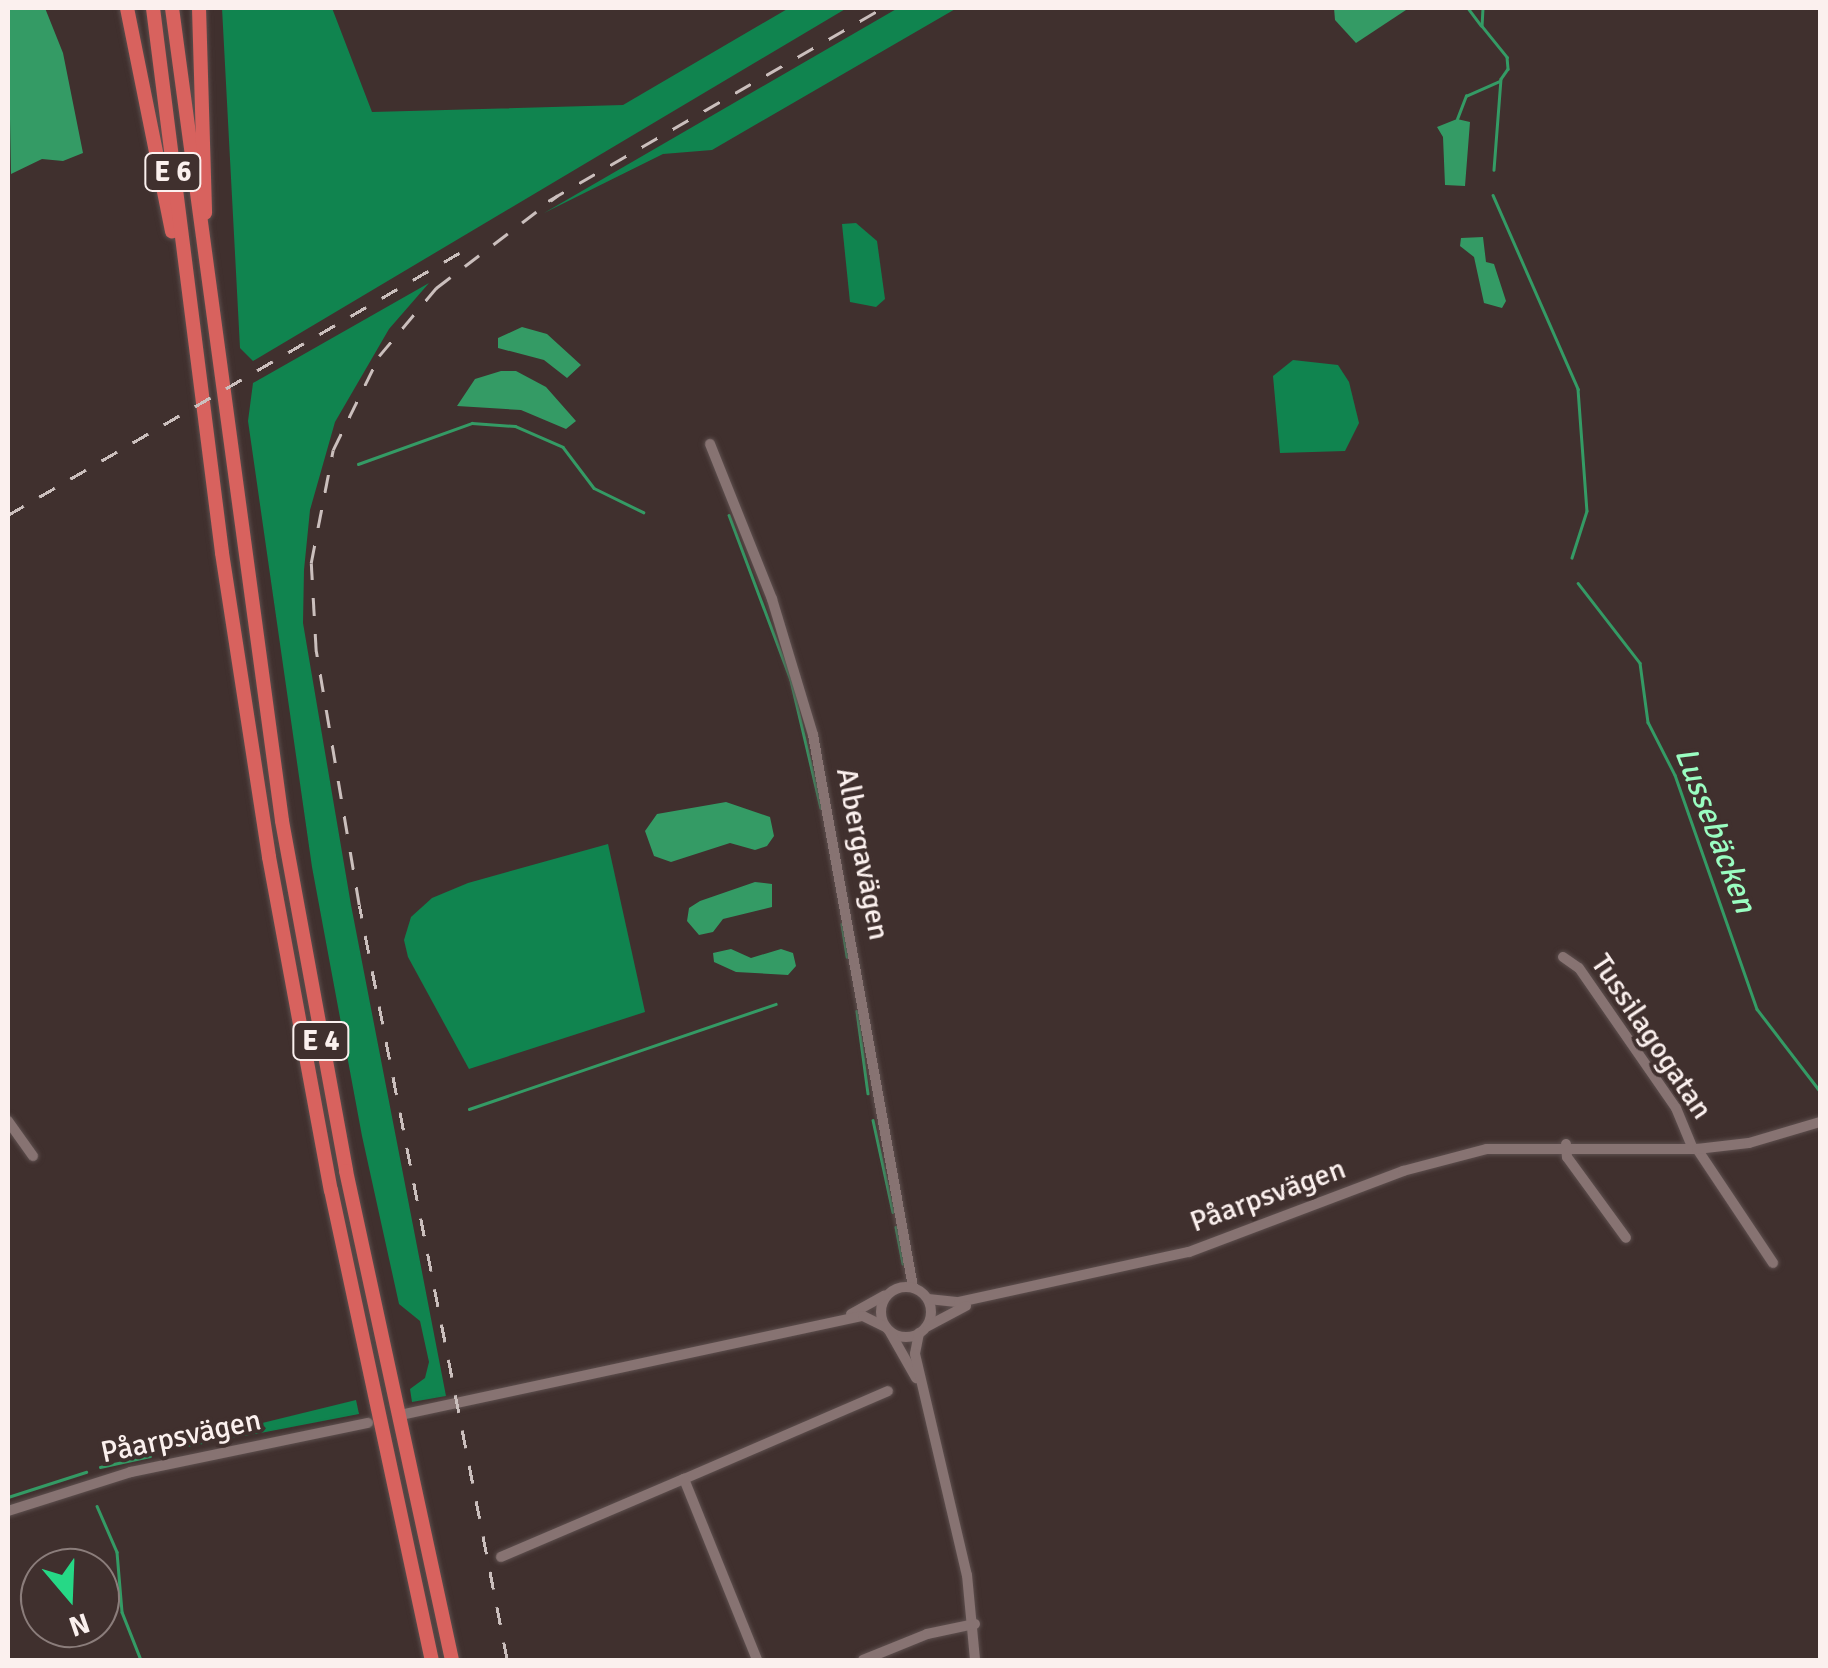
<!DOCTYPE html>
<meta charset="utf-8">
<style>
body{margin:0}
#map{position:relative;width:1828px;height:1668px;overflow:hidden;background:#40302e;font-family:Signika,sans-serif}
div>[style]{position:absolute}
.forest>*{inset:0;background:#10844f}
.water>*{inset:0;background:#349b65}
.stream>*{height:2.5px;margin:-1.25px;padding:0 1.25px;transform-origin:1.25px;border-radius:1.25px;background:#349b65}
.roads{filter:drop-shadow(0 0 2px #5d4f4e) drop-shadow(0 0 2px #5d4f4e)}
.minor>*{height:10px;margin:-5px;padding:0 5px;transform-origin:5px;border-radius:5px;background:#877372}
.minor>.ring{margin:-5px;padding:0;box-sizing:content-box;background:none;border:10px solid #877372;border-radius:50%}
.highway>*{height:14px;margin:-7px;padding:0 7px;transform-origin:7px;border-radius:7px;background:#d8625e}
.rail>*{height:2.5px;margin-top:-1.25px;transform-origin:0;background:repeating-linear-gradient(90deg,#cbbfbd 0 18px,transparent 0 36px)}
span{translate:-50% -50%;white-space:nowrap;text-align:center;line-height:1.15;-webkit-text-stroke:8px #40302e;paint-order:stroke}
.shield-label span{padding:2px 8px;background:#40302e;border:2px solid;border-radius:8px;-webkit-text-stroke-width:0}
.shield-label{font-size:28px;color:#fbf0ee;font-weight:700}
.street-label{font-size:30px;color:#fbf0ee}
.water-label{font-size:32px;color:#9afdc1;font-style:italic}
.frame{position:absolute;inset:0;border:10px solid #fbf0ee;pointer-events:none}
.north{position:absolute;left:20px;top:1548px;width:100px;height:100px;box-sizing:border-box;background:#40302e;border:2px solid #8b7d7b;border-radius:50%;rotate:161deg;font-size:28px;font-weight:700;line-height:40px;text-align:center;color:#fbf0ee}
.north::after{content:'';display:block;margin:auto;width:35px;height:45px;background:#26d886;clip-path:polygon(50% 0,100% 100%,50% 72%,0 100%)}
</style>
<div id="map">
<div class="forest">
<div style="clip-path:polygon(222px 8px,332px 8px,372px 112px,623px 105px,789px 8px,847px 8px,253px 361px,240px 348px)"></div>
<div style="clip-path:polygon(898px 8px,957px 8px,712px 150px,663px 154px,544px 213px)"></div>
<div style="clip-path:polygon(856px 223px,877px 241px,885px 299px,876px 307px,850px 302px,842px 224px)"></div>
<div style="clip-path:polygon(429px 283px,389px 329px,335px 422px,310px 510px,304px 570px,303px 623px,351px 905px,446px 1396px,412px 1402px,410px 1389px,425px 1378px,429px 1362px,420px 1321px,399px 1304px,362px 1136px,312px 867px,248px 421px,253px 383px)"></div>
<div style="clip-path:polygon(1293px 360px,1338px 365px,1349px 382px,1359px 423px,1345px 451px,1280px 453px,1273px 376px)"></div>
<div style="clip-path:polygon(608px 844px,645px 1012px,469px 1069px,408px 957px,404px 940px,411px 917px,432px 898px,468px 883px)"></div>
<div style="clip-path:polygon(356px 1400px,359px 1414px,151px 1454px,201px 1438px)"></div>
</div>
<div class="water">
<div style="clip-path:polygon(8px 8px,45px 8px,63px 53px,83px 153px,63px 161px,42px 159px,11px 174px)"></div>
<div style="clip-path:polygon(1334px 8px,1409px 8px,1356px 43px,1335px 20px)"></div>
<div style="clip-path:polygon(1457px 119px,1470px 122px,1465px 186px,1445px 185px,1443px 137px,1437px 127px)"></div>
<div style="clip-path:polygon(1483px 237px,1486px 262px,1494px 264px,1506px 301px,1502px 308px,1484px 303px,1474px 257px,1460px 246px,1461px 238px)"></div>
<div style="clip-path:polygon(522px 327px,547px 334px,581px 365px,567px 378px,544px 360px,498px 348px,498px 338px)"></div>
<div style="clip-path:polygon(501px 371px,516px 371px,546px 387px,576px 421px,566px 429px,521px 410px,457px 406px,475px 379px)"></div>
<div style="clip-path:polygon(726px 802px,770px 817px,774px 836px,767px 846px,755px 850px,730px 843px,671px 862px,654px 856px,645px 831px,657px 814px)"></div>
<div style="clip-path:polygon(755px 882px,772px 884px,772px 907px,723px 919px,713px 932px,699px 935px,687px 921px,689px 908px,700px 901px)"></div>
<div style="clip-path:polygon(731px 949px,751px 958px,781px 949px,793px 953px,796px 966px,788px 975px,736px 972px,714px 962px,713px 953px)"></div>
</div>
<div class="stream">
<div style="left:1468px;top:8px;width:21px;rotate:53deg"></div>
<div style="left:1483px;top:8px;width:18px;rotate:93deg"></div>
<div style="left:1482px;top:26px;width:40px;rotate:51deg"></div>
<div style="left:1507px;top:57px;width:12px;rotate:85deg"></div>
<div style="left:1508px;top:69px;width:12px;rotate:125deg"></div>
<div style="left:1501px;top:79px;width:91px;rotate:94.4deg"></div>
<div style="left:1457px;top:119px;width:25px;rotate:-69deg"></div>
<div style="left:1466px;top:96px;width:36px;rotate:-24deg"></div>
<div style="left:1493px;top:195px;width:212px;rotate:66.3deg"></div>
<div style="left:1578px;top:389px;width:122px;rotate:85.8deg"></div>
<div style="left:1587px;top:511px;width:49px;rotate:107.7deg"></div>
<div style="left:358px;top:464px;width:121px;rotate:-19.8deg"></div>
<div style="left:472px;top:423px;width:43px;rotate:4deg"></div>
<div style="left:515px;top:426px;width:52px;rotate:23.6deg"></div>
<div style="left:563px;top:447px;width:51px;rotate:52.9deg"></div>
<div style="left:594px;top:488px;width:55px;rotate:26.1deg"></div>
<div style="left:729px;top:515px;width:176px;rotate:69.4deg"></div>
<div style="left:791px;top:680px;width:131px;rotate:76.8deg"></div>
<div style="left:1578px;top:583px;width:101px;rotate:52.2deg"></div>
<div style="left:1640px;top:663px;width:60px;rotate:82.3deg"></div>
<div style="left:1648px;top:722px;width:59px;rotate:63deg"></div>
<div style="left:1675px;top:775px;width:248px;rotate:70.7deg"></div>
<div style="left:1757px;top:1009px;width:103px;rotate:52.5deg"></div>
<div style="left:842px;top:924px;width:33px;rotate:81deg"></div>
<div style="left:857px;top:1011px;width:83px;rotate:82.4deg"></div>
<div style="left:469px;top:1109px;width:324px;rotate:-18.9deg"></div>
<div style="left:873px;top:1120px;width:94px;rotate:77.7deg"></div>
<div style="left:896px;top:1227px;width:37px;rotate:79deg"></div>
<div style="left:100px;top:1467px;width:51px;rotate:-12.4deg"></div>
<div style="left:8px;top:1497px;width:82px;rotate:-17.8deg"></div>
<div style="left:97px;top:1506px;width:50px;rotate:66.5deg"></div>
<div style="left:117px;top:1552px;width:60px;rotate:85.2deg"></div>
<div style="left:122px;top:1612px;width:52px;rotate:68.4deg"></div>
</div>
<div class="roads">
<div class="minor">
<div style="left:710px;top:444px;width:167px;rotate:68.2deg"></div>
<div style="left:772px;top:599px;width:142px;rotate:73.2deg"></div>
<div style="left:813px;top:735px;width:561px;rotate:79.73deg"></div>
<div style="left:1563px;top:957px;width:19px;rotate:35deg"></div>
<div style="left:1579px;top:968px;width:170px;rotate:55.3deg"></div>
<div style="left:1676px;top:1108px;width:44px;rotate:67.5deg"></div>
<div style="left:8px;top:1121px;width:43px;rotate:54.5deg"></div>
<div style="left:1566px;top:1144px;width:13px;rotate:86deg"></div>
<div style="left:1567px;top:1157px;width:100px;rotate:53.9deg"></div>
<div style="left:1697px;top:1149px;width:137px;rotate:56.3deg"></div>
<div class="ring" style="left:881px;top:1287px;width:40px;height:40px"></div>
<div style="left:928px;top:1299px;width:31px;rotate:6deg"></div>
<div style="left:959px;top:1302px;width:235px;rotate:-12.3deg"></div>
<div style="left:1189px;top:1252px;width:229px;rotate:-20.7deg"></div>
<div style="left:1403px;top:1171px;width:87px;rotate:-14.7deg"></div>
<div style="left:1487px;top:1149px;width:210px"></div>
<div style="left:1697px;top:1149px;width:52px;rotate:-6.6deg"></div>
<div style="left:1749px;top:1143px;width:74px;rotate:-16.5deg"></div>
<div style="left:851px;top:1314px;width:38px;rotate:-29deg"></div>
<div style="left:928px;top:1326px;width:43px;rotate:-27.8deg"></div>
<div style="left:890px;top:1332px;width:53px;rotate:60.5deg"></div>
<div style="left:919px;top:1333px;width:21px;rotate:101deg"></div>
<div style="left:915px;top:1354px;width:227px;rotate:76.8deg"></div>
<div style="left:967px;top:1575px;width:85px;rotate:84.6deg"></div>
<div style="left:405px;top:1414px;width:468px;rotate:-12.1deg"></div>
<div style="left:863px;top:1316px;width:25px;rotate:26deg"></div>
<div style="left:684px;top:1479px;width:222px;rotate:-23.3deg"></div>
<div style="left:8px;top:1511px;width:129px;rotate:-17.6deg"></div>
<div style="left:131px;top:1472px;width:242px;rotate:-11.7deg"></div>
<div style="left:501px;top:1557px;width:199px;rotate:-23.1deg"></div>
<div style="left:684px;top:1479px;width:195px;rotate:68deg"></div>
<div style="left:863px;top:1660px;width:69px;rotate:-22.1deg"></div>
<div style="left:927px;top:1634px;width:49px;rotate:-11.8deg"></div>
</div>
<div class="highway">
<div style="left:127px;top:8px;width:228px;rotate:78.6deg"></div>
<div style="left:153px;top:8px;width:549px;rotate:82.78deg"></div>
<div style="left:222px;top:553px;width:308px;rotate:81.2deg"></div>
<div style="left:269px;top:857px;width:339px;rotate:79.5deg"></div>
<div style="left:331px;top:1190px;width:481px;rotate:77.9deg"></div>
<div style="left:172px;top:8px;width:820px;rotate:82.29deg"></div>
<div style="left:282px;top:821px;width:356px;rotate:79.6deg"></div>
<div style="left:346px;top:1171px;width:500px;rotate:77.77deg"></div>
<div style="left:199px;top:8px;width:205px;rotate:88.3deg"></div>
</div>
</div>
<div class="rail">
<div style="left:548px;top:201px;width:386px;rotate:-30deg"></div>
<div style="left:8px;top:515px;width:530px;rotate:-30.15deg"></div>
<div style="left:507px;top:1660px;width:769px;rotate:-101.09deg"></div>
<div style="left:359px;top:905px;width:257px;rotate:-99.6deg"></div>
<div style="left:316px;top:652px;width:89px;rotate:-93.2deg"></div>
<div style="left:311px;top:563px;width:115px;rotate:-79deg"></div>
<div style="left:333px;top:450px;width:105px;rotate:-63.9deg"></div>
<div style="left:379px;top:356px;width:89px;rotate:-50deg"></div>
<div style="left:436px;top:288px;width:153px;rotate:-37.3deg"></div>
</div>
<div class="shield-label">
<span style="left:173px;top:172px">E 6</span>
<span style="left:321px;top:1041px">E 4</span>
</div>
<div class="street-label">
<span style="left:862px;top:854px;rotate:79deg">Albergavägen</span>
<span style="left:1651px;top:1037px;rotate:56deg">Tussilagogatan</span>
<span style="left:1268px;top:1196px;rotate:-20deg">Påarpsvägen</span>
<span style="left:181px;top:1437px;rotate:-12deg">Påarpsvägen</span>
</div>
<div class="water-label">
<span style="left:1715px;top:830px;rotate:69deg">Lussebäcken</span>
</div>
<div class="frame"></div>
<div class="north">N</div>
</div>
